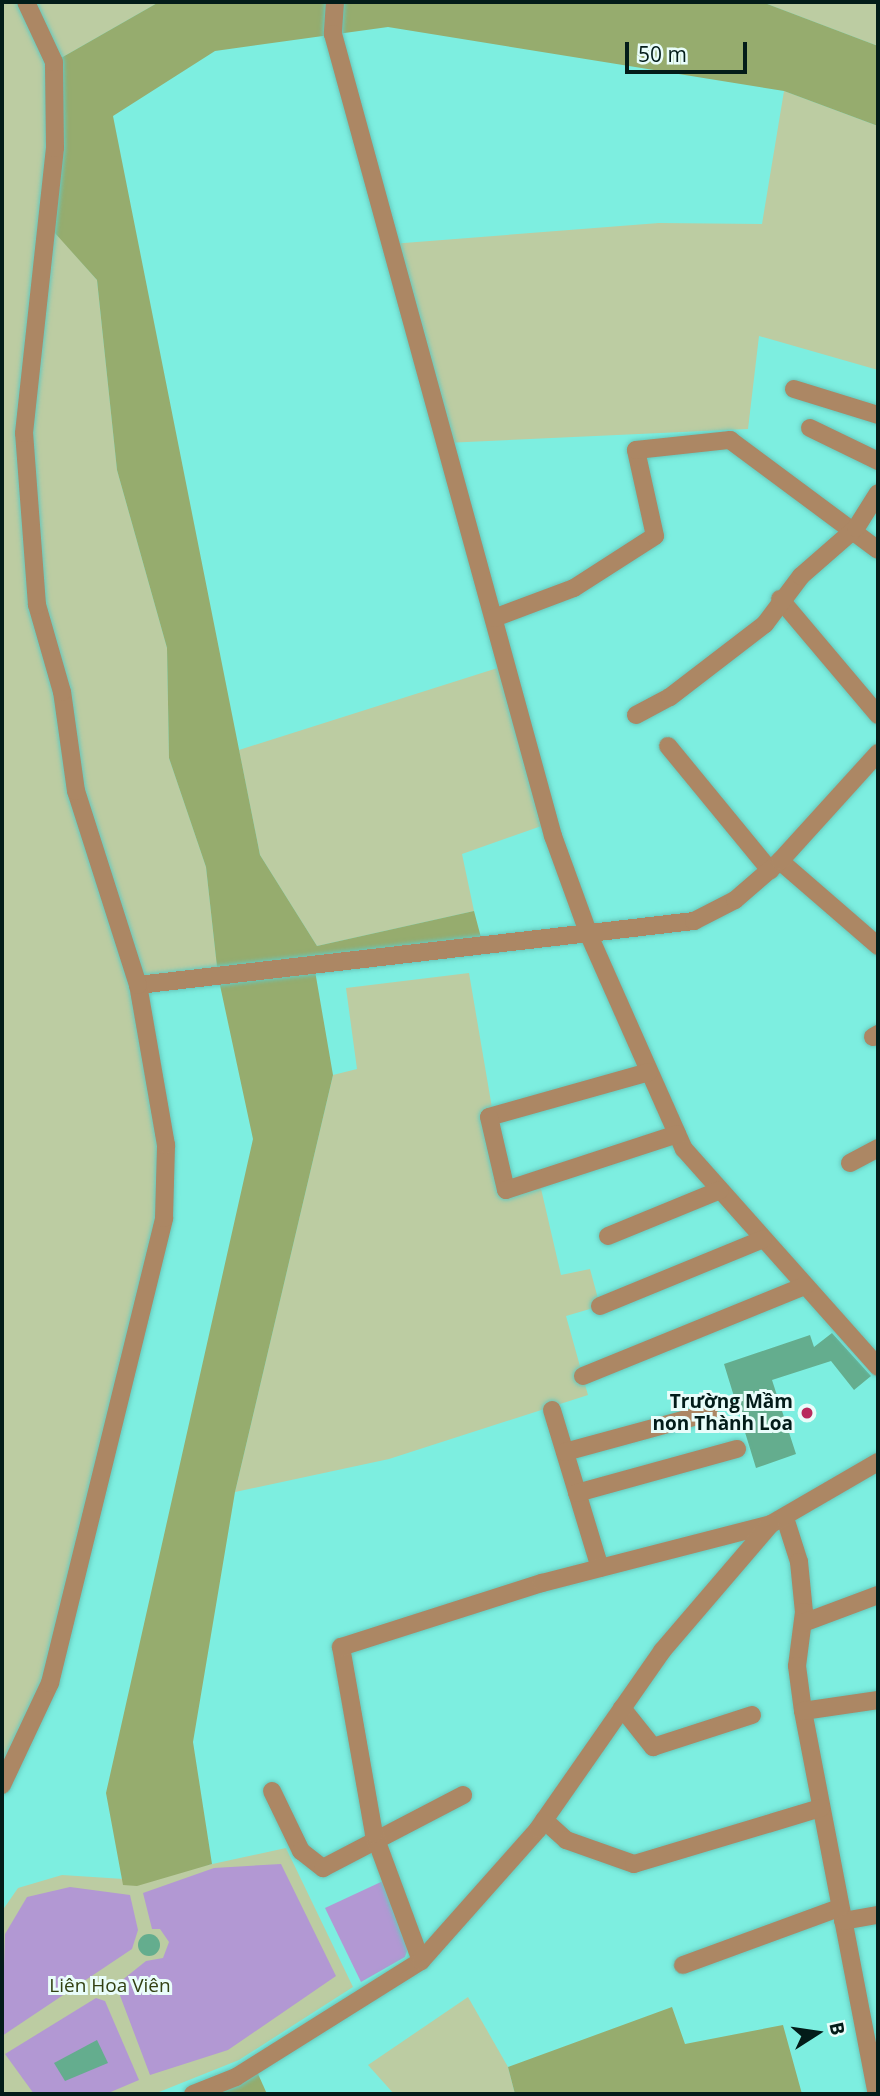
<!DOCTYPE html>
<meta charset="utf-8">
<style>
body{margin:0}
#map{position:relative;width:880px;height:2096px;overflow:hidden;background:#7deee0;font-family:"Open Sans",sans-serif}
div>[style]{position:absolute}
.green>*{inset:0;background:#bccca2}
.forest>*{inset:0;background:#96ac6e}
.water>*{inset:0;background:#b298d3}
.building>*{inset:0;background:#64ad8e}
.round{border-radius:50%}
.roads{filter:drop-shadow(0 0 2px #67c8bc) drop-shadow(0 0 2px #67c8bc)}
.minor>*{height:18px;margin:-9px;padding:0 9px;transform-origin:9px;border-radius:9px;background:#ac8764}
.dots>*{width:19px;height:19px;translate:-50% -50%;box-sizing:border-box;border:4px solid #e9fdfa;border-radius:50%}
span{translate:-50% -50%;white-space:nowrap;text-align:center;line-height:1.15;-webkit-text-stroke:6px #e9fdfa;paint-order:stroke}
.poi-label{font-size:19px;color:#031c19;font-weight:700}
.right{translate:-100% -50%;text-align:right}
.park-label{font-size:19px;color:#324113}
.frame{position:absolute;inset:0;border:4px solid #031c19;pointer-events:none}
.north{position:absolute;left:782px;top:1998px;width:70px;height:70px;-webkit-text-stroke:5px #e9fdfa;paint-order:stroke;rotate:78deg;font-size:19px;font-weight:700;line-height:28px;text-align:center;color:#031c19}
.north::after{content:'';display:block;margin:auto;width:24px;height:32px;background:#031c19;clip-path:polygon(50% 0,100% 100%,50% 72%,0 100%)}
.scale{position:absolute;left:625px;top:42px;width:122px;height:32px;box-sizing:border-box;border:4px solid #031c19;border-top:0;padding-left:9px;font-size:21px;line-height:24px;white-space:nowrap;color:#031c19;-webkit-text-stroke:5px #e9fdfa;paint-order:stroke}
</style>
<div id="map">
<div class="green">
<div style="clip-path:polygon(2px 2px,159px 2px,54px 62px,47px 223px,97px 280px,117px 470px,167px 648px,169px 758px,206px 867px,218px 976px,138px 986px,153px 1064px,164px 1218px,50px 1683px,2px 1785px)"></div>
<div style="clip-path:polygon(762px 2px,878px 2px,878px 46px)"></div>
<div style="clip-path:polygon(784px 91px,878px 126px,878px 370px,759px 336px,748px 429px,445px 443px,391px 244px,659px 223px,762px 224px)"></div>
<div style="clip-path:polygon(507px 665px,550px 823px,462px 854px,474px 911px,317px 946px,260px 855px,239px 750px)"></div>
<div style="clip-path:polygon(469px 973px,506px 1190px,539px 1180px,561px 1275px,590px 1269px,600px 1306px,566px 1316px,588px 1395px,389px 1459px,235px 1492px,333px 1075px,357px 1069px,346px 988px)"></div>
<div style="clip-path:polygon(286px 1848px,353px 1987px,239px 2060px,154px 2094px,2px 2094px,2px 1911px,18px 1888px,62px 1875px,139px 1880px)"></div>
<div style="clip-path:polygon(468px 1997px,508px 2067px,515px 2094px,394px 2094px,368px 2065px)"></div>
</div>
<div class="forest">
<div style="clip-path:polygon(159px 2px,762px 2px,878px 46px,878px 126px,784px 91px,388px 27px,215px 51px,113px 116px,260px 855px,317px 946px,474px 911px,483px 945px,314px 965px,333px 1075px,235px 1492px,193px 1742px,212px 1864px,137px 1886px,123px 1885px,106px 1793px,253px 1139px,218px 976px,206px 867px,169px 758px,167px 648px,117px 470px,97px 280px,46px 223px,54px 62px)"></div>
<div style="clip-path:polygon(672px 2007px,685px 2044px,783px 2025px,802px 2094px,515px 2094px,508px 2067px)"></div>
<div style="clip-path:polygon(254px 2065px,267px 2094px,193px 2094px)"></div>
</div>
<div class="water">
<div style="clip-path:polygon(281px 1864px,336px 1976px,228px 2050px,150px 2075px,116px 1985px,146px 1961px,163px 1958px,169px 1942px,160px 1929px,152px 1929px,143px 1893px,214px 1868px)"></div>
<div style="clip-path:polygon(383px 1881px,410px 1942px,405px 1957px,361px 1982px,325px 1908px)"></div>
<div style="clip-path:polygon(70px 1887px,130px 1895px,138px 1930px,132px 1949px,2px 2036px,5px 1934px,27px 1897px)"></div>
<div style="clip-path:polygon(96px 1998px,105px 2001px,139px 2080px,106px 2094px,34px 2094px,5px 2054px)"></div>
</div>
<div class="building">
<div style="clip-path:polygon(832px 1333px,871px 1376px,854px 1390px,831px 1361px,772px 1380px,796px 1454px,756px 1468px,724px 1364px,810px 1335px,814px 1347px)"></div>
<div class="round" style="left:138px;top:1934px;width:22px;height:22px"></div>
<div style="clip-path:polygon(97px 2040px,108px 2063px,65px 2081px,54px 2063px)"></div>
</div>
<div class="roads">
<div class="minor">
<div style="left:335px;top:2px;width:32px;rotate:94deg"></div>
<div style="left:333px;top:34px;width:832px;rotate:74.66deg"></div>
<div style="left:553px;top:836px;width:105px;rotate:70deg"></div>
<div style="left:589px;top:935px;width:234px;rotate:66.1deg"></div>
<div style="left:684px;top:1149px;width:292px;rotate:48.3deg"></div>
<div style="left:794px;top:389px;width:88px;rotate:17.2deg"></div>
<div style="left:810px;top:428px;width:76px;rotate:25.9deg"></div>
<div style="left:780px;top:599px;width:152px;rotate:49.8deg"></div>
<div style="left:494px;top:618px;width:85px;rotate:-20.6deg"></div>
<div style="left:574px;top:588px;width:96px;rotate:-32.7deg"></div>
<div style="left:655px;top:536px;width:88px;rotate:-102.5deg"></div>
<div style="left:636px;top:450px;width:95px;rotate:-6.1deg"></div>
<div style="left:730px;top:440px;width:184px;rotate:36.6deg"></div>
<div style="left:636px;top:715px;width:38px;rotate:-28deg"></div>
<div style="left:670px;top:697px;width:120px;rotate:-37.5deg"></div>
<div style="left:765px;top:624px;width:60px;rotate:-53.1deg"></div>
<div style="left:801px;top:576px;width:73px;rotate:-41.1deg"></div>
<div style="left:856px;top:528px;width:41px;rotate:-57.8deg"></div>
<div style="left:668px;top:746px;width:161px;rotate:50.6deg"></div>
<div style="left:780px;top:861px;width:130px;rotate:40.9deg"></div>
<div style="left:138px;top:985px;width:560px;rotate:-6.57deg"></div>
<div style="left:694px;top:921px;width:46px;rotate:-27.1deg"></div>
<div style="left:735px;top:900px;width:60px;rotate:-40.9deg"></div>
<div style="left:780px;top:861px;width:146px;rotate:-47.8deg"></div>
<div style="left:873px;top:1037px;width:6px;rotate:-31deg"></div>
<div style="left:649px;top:1072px;width:166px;rotate:164.3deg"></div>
<div style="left:489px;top:1117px;width:75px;rotate:76.9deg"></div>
<div style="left:506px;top:1190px;width:180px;rotate:-18.1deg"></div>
<div style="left:850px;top:1163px;width:32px;rotate:-28deg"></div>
<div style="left:608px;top:1236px;width:121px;rotate:-22.3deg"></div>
<div style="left:600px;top:1306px;width:176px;rotate:-22.3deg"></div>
<div style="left:583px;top:1376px;width:240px;rotate:-22.1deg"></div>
<div style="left:552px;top:1410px;width:165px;rotate:73.1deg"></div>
<div style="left:565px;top:1452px;width:149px;rotate:-15.2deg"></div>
<div style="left:577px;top:1493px;width:166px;rotate:-15.4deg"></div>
<div style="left:785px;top:1518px;width:46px;rotate:72.3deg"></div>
<div style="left:799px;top:1562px;width:50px;rotate:84.3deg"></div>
<div style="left:804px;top:1612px;width:54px;rotate:97.4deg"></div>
<div style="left:797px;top:1666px;width:45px;rotate:82.4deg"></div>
<div style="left:803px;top:1711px;width:390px;rotate:79.1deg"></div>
<div style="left:803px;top:1623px;width:80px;rotate:-20.5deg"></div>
<div style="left:622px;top:1708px;width:50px;rotate:51.5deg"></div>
<div style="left:653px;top:1747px;width:104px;rotate:-17.9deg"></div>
<div style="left:803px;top:1711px;width:76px;rotate:-8.3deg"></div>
<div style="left:2px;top:1785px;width:113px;rotate:-64.8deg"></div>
<div style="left:50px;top:1683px;width:479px;rotate:-76.2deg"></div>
<div style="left:164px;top:1218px;width:73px;rotate:-88.4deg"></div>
<div style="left:166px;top:1145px;width:162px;rotate:-99.9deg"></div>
<div style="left:138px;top:985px;width:204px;rotate:-107.7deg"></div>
<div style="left:76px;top:791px;width:100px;rotate:-98deg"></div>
<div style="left:62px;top:692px;width:91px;rotate:-106deg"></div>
<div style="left:37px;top:605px;width:172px;rotate:-94.3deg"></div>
<div style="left:24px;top:433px;width:287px;rotate:-83.8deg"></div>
<div style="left:55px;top:148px;width:86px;rotate:-90.7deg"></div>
<div style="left:54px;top:62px;width:66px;rotate:-115deg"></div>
<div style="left:272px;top:1791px;width:67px;rotate:64.2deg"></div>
<div style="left:301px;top:1851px;width:28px;rotate:38deg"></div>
<div style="left:323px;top:1868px;width:158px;rotate:-27.5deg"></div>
<div style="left:544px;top:1820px;width:30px;rotate:42deg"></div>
<div style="left:566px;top:1840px;width:72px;rotate:19.4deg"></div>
<div style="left:634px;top:1864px;width:195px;rotate:-16.7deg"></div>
<div style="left:843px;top:1921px;width:36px;rotate:-10deg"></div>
<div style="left:421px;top:1961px;width:135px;rotate:-110.3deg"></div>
<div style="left:374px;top:1834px;width:190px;rotate:-100deg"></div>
<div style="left:341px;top:1647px;width:211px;rotate:-17.7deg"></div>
<div style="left:542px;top:1583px;width:236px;rotate:-14.4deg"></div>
<div style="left:771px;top:1524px;width:124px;rotate:-30.1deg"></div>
<div style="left:683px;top:1965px;width:166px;rotate:-20.1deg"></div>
<div style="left:193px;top:2094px;width:46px;rotate:-21.6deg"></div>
<div style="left:236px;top:2077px;width:218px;rotate:-32.1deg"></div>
<div style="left:421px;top:1961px;width:176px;rotate:-48.4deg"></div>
<div style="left:538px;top:1829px;width:217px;rotate:-55.1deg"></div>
<div style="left:662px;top:1651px;width:167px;rotate:-49.4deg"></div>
</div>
</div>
<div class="dots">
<div style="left:807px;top:1413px;background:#b82a5d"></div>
</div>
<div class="poi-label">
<span class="right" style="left:793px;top:1413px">Trường Mầm<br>non Thành Loa</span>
</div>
<div class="park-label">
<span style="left:110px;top:1986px">Liên Hoa Viên</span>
</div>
<div class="frame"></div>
<div class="north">B</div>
<div class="scale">50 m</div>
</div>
